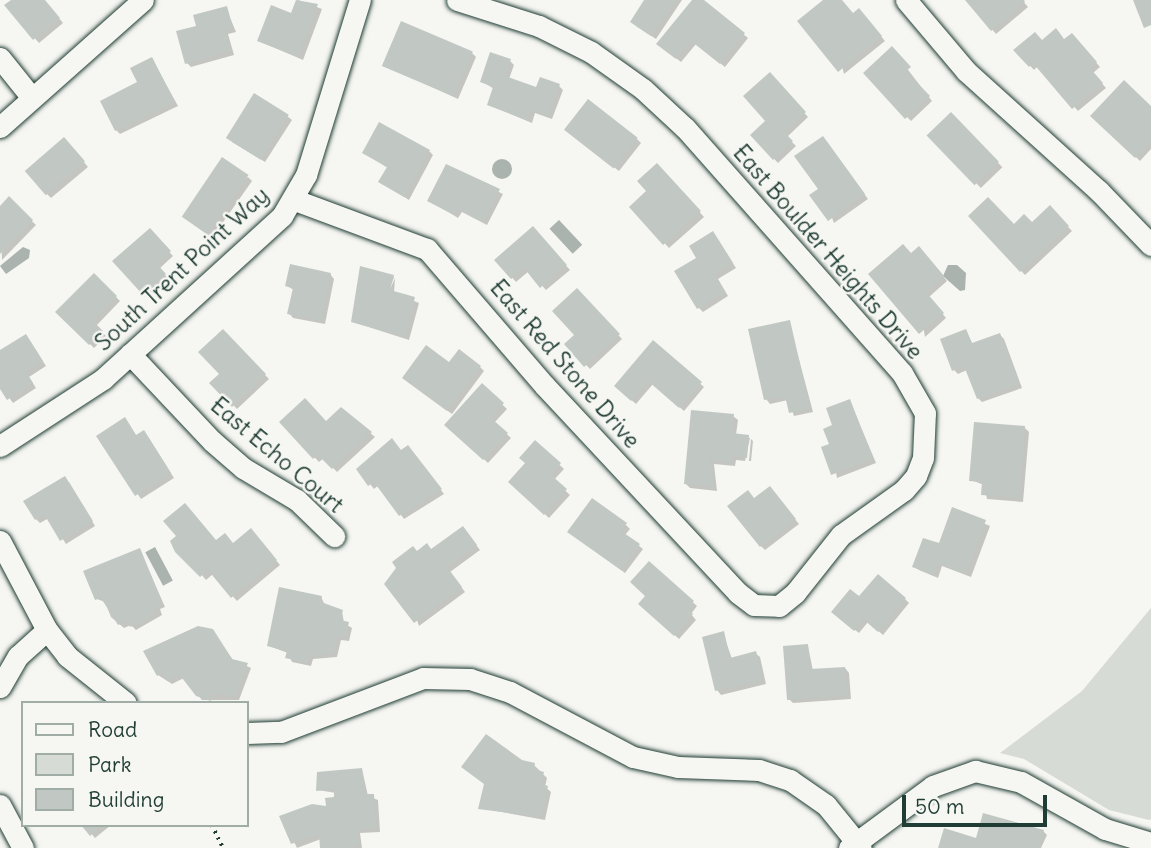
<!DOCTYPE html>
<style>
body{margin:0}
#map{position:relative;width:1151px;height:848px;overflow:hidden;background:#f6f6f2;font-family:Delius,sans-serif}
div>[style]{position:absolute}
.green>*{inset:0;background:#d6dbd6}
.water>*{inset:0;background:#aab3ae;transform-origin:0 0}
.round{border-radius:50%}
.shadow>*{inset:0;background:#0003;transform-origin:0 0}
.building>*{inset:0;background:#c1c8c3;transform-origin:0 0}
.path>*{height:3.5px;margin-top:-1.75px;transform-origin:0;background:repeating-linear-gradient(90deg,#1f3d34 0 2px,transparent 0 7px)}
.roads{filter:drop-shadow(0 0 2px #1f3d34) drop-shadow(0 0 2px #1f3d34)}
.minor>*{height:21px;margin:-10.5px;padding:0 10.5px;transform-origin:10.5px;border-radius:10.5px;background:#f6f6f2}
span{translate:-50% -50%;white-space:nowrap;text-align:center;line-height:1.15;-webkit-text-stroke:5px #f6f6f2;paint-order:stroke}
.street-label{font-size:23px;color:#1f3d34}
.legend{position:absolute;left:21px;top:701px;width:228px;height:126px;box-sizing:border-box;background:#f6f6f2;border:2px solid #a0aca6;margin:0;padding:9px 12px;list-style:none;font-size:21px;color:#1f3d34}
.legend li{display:flex;align-items:center;gap:14px;height:35px}
.legend b{width:35px;border:2px solid #a0aca6}
.scale{position:absolute;left:902px;top:795px;width:145px;height:32px;box-sizing:border-box;border:4px solid #1f3d34;border-top:0;padding-left:9px;font-size:21px;line-height:24px;white-space:nowrap;color:#1f3d34;-webkit-text-stroke:5px #f6f6f2;paint-order:stroke}
</style>
<div id="map">
<div class="green">
<div style="clip-path:polygon(1151px 608px,1151px 819px,1149px 820px,1109px 810px,1024px 759px,1000px 753px,1082px 691px)"></div>
</div>
<div class="water">
<div class="round" style="left:492px;top:159px;width:20px;height:20px"></div>
<div style="left:559px;top:220px;width:34px;height:13px;rotate:47deg"></div>
<div style="clip-path:polygon(23px 247px,30px 250px,29px 258px,6px 274px,0 266px)"></div>
<div style="clip-path:polygon(948px 265px,957px 265px,966px 273px,965px 290px,960px 291px,943px 276px)"></div>
<div style="left:155px;top:547px;width:38px;height:11px;rotate:62deg"></div>
</div>
<div class="shadow">
<div style="clip-path:polygon(14px 0,44px 0,63px 23px,39px 43px,7px 6px)"></div>
<div style="clip-path:polygon(298px 0,322px 9px,303px 60px,259px 41px,292px 15px)"></div>
<div style="clip-path:polygon(647px 0,682px 0,656px 39px,636px 26px)"></div>
<div style="clip-path:polygon(694px 0,702px 0,748px 38px,725px 67px,696px 44px,681px 62px,663px 48px)"></div>
<div style="clip-path:polygon(825px 0,841px 0,853px 15px,863px 14px,885px 41px,844px 74px)"></div>
<div style="clip-path:polygon(967px 0,1022px 0,1028px 7px,996px 34px)"></div>
<div style="clip-path:polygon(226px 8px,236px 32px,228px 34px,234px 55px,191px 67px,187px 63px,198px 27px)"></div>
<div style="clip-path:polygon(1076px 39px,1100px 67px,1093px 73px,1106px 88px,1078px 111px,1038px 66px,1034px 70px,1016px 50px)"></div>
<div style="clip-path:polygon(892px 49px,932px 101px,911px 121px,865px 74px)"></div>
<div style="clip-path:polygon(472px 53px,476px 57px,458px 99px,384px 65px)"></div>
<div style="clip-path:polygon(152px 59px,178px 106px,120px 134px,116px 130px)"></div>
<div style="clip-path:polygon(510px 61px,514px 65px,509px 79px,537px 89px,559px 86px,563px 90px,552px 119px,535px 113px,532px 123px,489px 105px,494px 89px,482px 81px)"></div>
<div style="clip-path:polygon(770px 75px,808px 117px,787px 137px,796px 146px,778px 163px,752px 135px,768px 121px)"></div>
<div style="clip-path:polygon(1151px 108px,1151px 149px,1140px 161px,1093px 116px)"></div>
<div style="left:951px;top:114px;width:74px;height:30px;rotate:46deg"></div>
<div style="clip-path:polygon(287px 116px,292px 120px,265px 162px,232px 142px)"></div>
<div style="clip-path:polygon(571px 134px,637px 139px,641px 143px,619px 171px)"></div>
<div style="clip-path:polygon(827px 142px,868px 199px,834px 223px,821px 189px)"></div>
<div style="clip-path:polygon(68px 143px,88px 167px,51px 198px,47px 194px)"></div>
<div style="clip-path:polygon(429px 151px,433px 155px,409px 200px,380px 182px,388px 168px,364px 153px)"></div>
<div style="clip-path:polygon(657px 165px,704px 217px,669px 248px,631px 207px,649px 191px)"></div>
<div style="clip-path:polygon(447px 167px,503px 194px,487px 225px,462px 212px,458px 218px,429px 200px)"></div>
<div style="clip-path:polygon(248px 177px,252px 181px,212px 238px,187px 220px)"></div>
<div style="clip-path:polygon(9px 199px,36px 225px,2px 260px,0 208px)"></div>
<div style="clip-path:polygon(1050px 208px,1072px 231px,1025px 275px,970px 216px,1014px 226px,1032px 224px)"></div>
<div style="clip-path:polygon(149px 230px,173px 256px,159px 269px,169px 279px,149px 298px,115px 261px)"></div>
<div style="clip-path:polygon(537px 233px,570px 270px,546px 290px,529px 271px,516px 282px,497px 260px)"></div>
<div style="clip-path:polygon(717px 238px,736px 268px,718px 279px,728px 296px,703px 312px,699px 308px,698px 259px)"></div>
<div style="clip-path:polygon(923px 253px,947px 281px,929px 297px,946px 318px,925px 337px,911px 255px)"></div>
<div style="clip-path:polygon(362px 268px,394px 277px,386px 298px,395px 278px,394px 293px,419px 303px,409px 340px,353px 322px)"></div>
<div style="clip-path:polygon(330px 274px,334px 279px,325px 324px,293px 318px,289px 313px,294px 290px,287px 286px)"></div>
<div style="clip-path:polygon(94px 275px,120px 301px,96px 326px,106px 336px,94px 348px,58px 312px)"></div>
<div style="clip-path:polygon(577px 290px,622px 339px,590px 369px,566px 344px,576px 335px)"></div>
<div style="clip-path:polygon(789px 322px,813px 412px,794px 416px,788px 400px,770px 404px,766px 399px)"></div>
<div style="clip-path:polygon(223px 331px,269px 379px,237px 409px,212px 383px,221px 374px)"></div>
<div style="clip-path:polygon(966px 331px,973px 345px,1000px 335px,1004px 339px,1022px 388px,982px 402px,978px 398px,967px 370px,958px 374px,954px 370px)"></div>
<div style="clip-path:polygon(29px 340px,46px 366px,29px 377px,36px 388px,13px 403px,0 385px,0 352px)"></div>
<div style="clip-path:polygon(653px 343px,704px 387px,684px 411px,653px 384px,636px 404px,620px 390px)"></div>
<div style="clip-path:polygon(480px 367px,484px 371px,452px 414px,408px 382px)"></div>
<div style="clip-path:polygon(482px 386px,507px 409px,494px 423px,511px 438px,488px 463px,447px 425px)"></div>
<div style="clip-path:polygon(850px 401px,876px 463px,837px 478px,831px 445px,835px 426px)"></div>
<div style="clip-path:polygon(342px 409px,375px 437px,337px 472px,324px 458px,319px 462px,281px 422px,326px 424px)"></div>
<div style="clip-path:polygon(733px 416px,738px 420px,736px 435px,750px 438px,745px 461px,736px 460px,735px 466px,714px 464px,717px 491px,690px 488px,686px 484px)"></div>
<div style="clip-path:polygon(129px 424px,137px 437px,148px 437px,174px 478px,141px 499px,99px 436px)"></div>
<div style="clip-path:polygon(1025px 428px,1029px 432px,1023px 502px,987px 499px,984px 485px,971px 480px)"></div>
<div style="clip-path:polygon(751px 439px,753px 441px,751px 461px,749px 461px)"></div>
<div style="clip-path:polygon(535px 442px,564px 469px,554px 480px,570px 495px,549px 518px,510px 482px,528px 463px)"></div>
<div style="clip-path:polygon(412px 451px,444px 494px,404px 519px,379px 485px,374px 489px,370px 484px,401px 452px)"></div>
<div style="clip-path:polygon(69px 482px,95px 526px,66px 544px,49px 518px,40px 523px,36px 519px)"></div>
<div style="clip-path:polygon(774px 493px,799px 524px,765px 550px,761px 546px)"></div>
<div style="clip-path:polygon(953px 510px,990px 526px,971px 577px,942px 566px,938px 578px,919px 570px,914px 566px,940px 545px)"></div>
<div style="clip-path:polygon(626px 525px,630px 529px,625px 535px,643px 549px,625px 573px,574px 536px)"></div>
<div style="clip-path:polygon(466px 532px,480px 550px,450px 572px,465px 592px,419px 626px,399px 568px,417px 553px,432px 551px)"></div>
<div style="clip-path:polygon(255px 535px,280px 565px,237px 601px,213px 574px,206px 580px,173px 541px,179px 536px,234px 545px)"></div>
<div style="clip-path:polygon(140px 550px,165px 607px,160px 609px,162px 615px,136px 630px,131px 625px,124px 628px,111px 617px,105px 602px,97px 599px)"></div>
<div style="clip-path:polygon(649px 563px,697px 606px,691px 614px,696px 620px,679px 639px,640px 604px,647px 596px)"></div>
<div style="clip-path:polygon(321px 597px,325px 605px,342px 611px,344px 623px,352px 628px,349px 641px,341px 640px,337px 657px,313px 659px,311px 666px,292px 662px,288px 653px,269px 646px)"></div>
<div style="clip-path:polygon(860px 598px,905px 599px,909px 603px,883px 635px,868px 622px,859px 633px,837px 616px)"></div>
<div style="clip-path:polygon(212px 630px,233px 660px,251px 668px,239px 700px,202px 700px,184px 678px,172px 684px,158px 675px)"></div>
<div style="clip-path:polygon(723px 633px,732px 659px,755px 653px,760px 657px,766px 684px,721px 695px,717px 690px)"></div>
<div style="clip-path:polygon(808px 646px,813px 671px,845px 668px,849px 673px,851px 699px,793px 703px,789px 699px)"></div>
<div style="clip-path:polygon(521px 762px,534px 765px,547px 778px,545px 787px,551px 792px,545px 820px,480px 808px)"></div>
<div style="clip-path:polygon(362px 769px,368px 796px,378px 800px,380px 832px,360px 833px,362px 848px,322px 848px,321px 839px,297px 848px,282px 817px,327px 809px,336px 793px,318px 790px)"></div>
<div style="clip-path:polygon(84px 825px,111px 825px,95px 838px)"></div>
<div style="clip-path:polygon(1043px 831px,1047px 835px,1041px 848px,940px 848px)"></div>
</div>
<div class="building">
<div style="clip-path:polygon(11px 0,45px 0,60px 18px,33px 40px,4px 5px)"></div>
<div style="clip-path:polygon(296px 0,318px 4px,298px 57px,257px 41px,271px 5px,291px 13px)"></div>
<div style="clip-path:polygon(644px 0,676px 0,651px 36px,630px 22px)"></div>
<div style="clip-path:polygon(692px 0,704px 0,745px 33px,720px 64px,691px 41px,676px 59px,656px 44px)"></div>
<div style="clip-path:polygon(823px 0,842px 0,853px 13px,859px 8px,882px 36px,838px 72px,797px 21px)"></div>
<div style="clip-path:polygon(965px 0,1024px 0,1025px 2px,991px 31px)"></div>
<div style="clip-path:polygon(1133px 0,1151px 0,1151px 25px,1144px 28px)"></div>
<div style="clip-path:polygon(227px 6px,233px 28px,225px 30px,231px 51px,185px 64px,176px 31px,196px 26px,193px 15px)"></div>
<div style="left:401px;top:21px;width:78px;height:49px;rotate:23deg"></div>
<div style="clip-path:polygon(1056px 28px,1064px 39px,1072px 33px,1097px 62px,1090px 68px,1103px 83px,1072px 109px,1033px 63px,1029px 67px,1013px 50px,1035px 32px,1042px 40px)"></div>
<div style="clip-path:polygon(892px 46px,911px 67px,906px 71px,930px 96px,905px 119px,863px 73px)"></div>
<div style="clip-path:polygon(490px 52px,511px 59px,505px 76px,536px 87px,540px 77px,560px 84px,548px 116px,531px 110px,527px 120px,487px 105px,493px 87px,480px 82px)"></div>
<div style="clip-path:polygon(152px 57px,175px 102px,115px 131px,100px 101px,137px 82px,130px 68px)"></div>
<div style="clip-path:polygon(770px 72px,806px 112px,784px 132px,793px 141px,773px 160px,750px 135px,765px 121px,743px 96px)"></div>
<div style="clip-path:polygon(1124px 80px,1151px 106px,1151px 141px,1135px 158px,1090px 116px)"></div>
<div style="left:254px;top:93px;width:41px;height:53px;rotate:32deg"></div>
<div style="left:588px;top:99px;width:63px;height:39px;rotate:38deg"></div>
<div style="left:951px;top:112px;width:69px;height:34px;rotate:46deg"></div>
<div style="clip-path:polygon(379px 122px,430px 150px,404px 197px,378px 182px,387px 167px,362px 153px)"></div>
<div style="clip-path:polygon(823px 136px,865px 194px,828px 221px,809px 195px,818px 189px,794px 156px)"></div>
<div style="left:64px;top:137px;width:32px;height:52px;rotate:49deg"></div>
<div style="left:222px;top:157px;width:32px;height:72px;rotate:34deg"></div>
<div style="clip-path:polygon(657px 163px,701px 211px,663px 245px,629px 207px,646px 191px,637px 181px)"></div>
<div style="clip-path:polygon(446px 164px,500px 189px,483px 222px,457px 209px,454px 215px,427px 201px)"></div>
<div style="clip-path:polygon(9px 196px,33px 220px,0 254px,0 206px)"></div>
<div style="clip-path:polygon(988px 197px,1014px 224px,1024px 214px,1032px 222px,1050px 205px,1069px 226px,1020px 272px,968px 216px)"></div>
<div style="clip-path:polygon(533px 226px,567px 265px,540px 288px,524px 268px,511px 279px,494px 260px)"></div>
<div style="clip-path:polygon(150px 228px,171px 251px,157px 264px,166px 274px,143px 295px,112px 261px)"></div>
<div style="clip-path:polygon(713px 231px,733px 263px,715px 274px,725px 292px,697px 309px,674px 271px,696px 258px,689px 246px)"></div>
<div style="clip-path:polygon(903px 244px,911px 253px,919px 246px,944px 276px,926px 292px,944px 313px,919px 334px,868px 274px)"></div>
<div style="clip-path:polygon(290px 264px,331px 273px,321px 321px,287px 314px,293px 288px,285px 286px)"></div>
<div style="clip-path:polygon(360px 266px,394px 275px,390px 290px,415px 297px,405px 337px,351px 322px)"></div>
<div style="clip-path:polygon(94px 273px,117px 296px,93px 321px,103px 331px,89px 345px,55px 312px)"></div>
<div style="clip-path:polygon(577px 288px,620px 334px,584px 367px,564px 344px,574px 335px,552px 311px)"></div>
<div style="clip-path:polygon(790px 320px,810px 408px,789px 413px,785px 396px,764px 400px,748px 329px)"></div>
<div style="clip-path:polygon(223px 329px,266px 374px,232px 407px,209px 383px,219px 374px,198px 352px)"></div>
<div style="clip-path:polygon(966px 329px,972px 343px,1000px 333px,1019px 384px,977px 399px,964px 366px,952px 371px,940px 339px)"></div>
<div style="clip-path:polygon(26px 334px,43px 361px,26px 372px,33px 383px,7px 400px,0 389px,0 350px)"></div>
<div style="clip-path:polygon(653px 340px,702px 382px,679px 408px,648px 381px,631px 401px,614px 386px)"></div>
<div style="clip-path:polygon(426px 345px,449px 362px,459px 349px,481px 366px,447px 411px,402px 378px)"></div>
<div style="clip-path:polygon(482px 383px,504px 403px,491px 418px,508px 433px,483px 460px,444px 425px)"></div>
<div style="clip-path:polygon(305px 398px,326px 421px,341px 407px,372px 432px,332px 469px,318px 455px,313px 459px,279px 422px)"></div>
<div style="clip-path:polygon(850px 399px,873px 459px,831px 475px,821px 447px,829px 444px,823px 429px,832px 425px,826px 408px)"></div>
<div style="clip-path:polygon(691px 410px,734px 414px,732px 433px,749px 435px,747px 458px,732px 456px,731px 463px,710px 460px,714px 487px,684px 484px)"></div>
<div style="clip-path:polygon(125px 417px,136px 435px,144px 430px,171px 473px,135px 496px,96px 436px)"></div>
<div style="clip-path:polygon(974px 422px,1025px 426px,1020px 498px,981px 495px,982px 482px,969px 481px)"></div>
<div style="clip-path:polygon(392px 438px,401px 450px,408px 445px,442px 489px,399px 516px,374px 482px,368px 486px,356px 469px)"></div>
<div style="clip-path:polygon(535px 440px,561px 463px,551px 475px,567px 489px,544px 515px,508px 482px,525px 463px,519px 458px)"></div>
<div style="clip-path:polygon(65px 476px,93px 521px,60px 541px,44px 514px,35px 520px,23px 501px)"></div>
<div style="clip-path:polygon(770px 486px,796px 519px,760px 547px,727px 506px,748px 490px,754px 498px)"></div>
<div style="clip-path:polygon(592px 498px,627px 523px,621px 531px,640px 544px,621px 570px,567px 532px)"></div>
<div style="clip-path:polygon(185px 503px,216px 540px,225px 533px,233px 543px,251px 528px,277px 560px,231px 598px,208px 570px,200px 577px,175px 552px,170px 541px,176px 536px,163px 521px)"></div>
<div style="clip-path:polygon(952px 507px,986px 520px,966px 574px,938px 563px,933px 575px,912px 567px,923px 538px,939px 543px)"></div>
<div style="clip-path:polygon(463px 526px,477px 545px,447px 567px,462px 587px,414px 623px,384px 584px,396px 568px,392px 562px,413px 546px,417px 551px,427px 543px,431px 549px)"></div>
<div style="clip-path:polygon(140px 548px,162px 602px,147px 620px,130px 627px,128px 621px,118px 625px,101px 598px,95px 600px,83px 571px)"></div>
<div style="clip-path:polygon(649px 561px,694px 601px,688px 609px,693px 614px,674px 636px,638px 604px,645px 596px,630px 582px)"></div>
<div style="clip-path:polygon(878px 574px,906px 598px,878px 632px,863px 619px,854px 631px,831px 612px,850px 589px,859px 596px)"></div>
<div style="clip-path:polygon(279px 587px,322px 596px,321px 602px,343px 610px,340px 620px,349px 622px,345px 638px,337px 636px,333px 654px,309px 655px,308px 663px,285px 658px,287px 651px,267px 646px)"></div>
<div style="clip-path:polygon(198px 626px,213px 629px,232px 659px,248px 663px,235px 696px,213px 693px,211px 701px,196px 696px,179px 674px,167px 681px,162px 673px,157px 676px,143px 651px)"></div>
<div style="clip-path:polygon(724px 631px,730px 658px,756px 651px,763px 680px,715px 691px,702px 637px)"></div>
<div style="clip-path:polygon(808px 644px,810px 669px,845px 667px,848px 695px,787px 700px,783px 646px)"></div>
<div style="clip-path:polygon(486px 734px,522px 760px,535px 763px,534px 769px,544px 772px,541px 784px,548px 786px,541px 817px,478px 809px,484px 784px,461px 767px)"></div>
<div style="clip-path:polygon(362px 768px,365px 794px,374px 794px,376px 829px,357px 829px,359px 845px,343px 848px,320px 848px,319px 834px,291px 844px,279px 816px,312px 804px,326px 806px,325px 798px,334px 797px,334px 789px,316px 791px,317px 772px)"></div>
<div style="clip-path:polygon(983px 813px,1044px 830px,1039px 848px,938px 848px,944px 828px,976px 838px)"></div>
<div style="clip-path:polygon(81px 825px,102px 825px,90px 836px)"></div>
</div>
<div class="path">
<div style="left:212px;top:825px;width:25px;rotate:64deg"></div>
</div>
<div class="roads">
<div class="minor">
<div style="left:906px;top:0;width:93px;rotate:49.8deg"></div>
<div style="left:966px;top:71px;width:179px;rotate:42.1deg"></div>
<div style="left:1099px;top:191px;width:75px;rotate:46.1deg"></div>
<div style="left:0;top:58px;width:51px;rotate:51.3deg"></div>
<div style="left:0;top:127px;width:191px;rotate:-41.6deg"></div>
<div style="left:295px;top:200px;width:141px;rotate:20.4deg"></div>
<div style="left:427px;top:249px;width:179px;rotate:49.3deg"></div>
<div style="left:544px;top:385px;width:284px;rotate:47deg"></div>
<div style="left:738px;top:593px;width:20px;rotate:37deg"></div>
<div style="left:754px;top:605px;width:25px;rotate:2deg"></div>
<div style="left:779px;top:606px;width:21px;rotate:-39deg"></div>
<div style="left:795px;top:593px;width:74px;rotate:-51.6deg"></div>
<div style="left:841px;top:535px;width:77px;rotate:-35.5deg"></div>
<div style="left:904px;top:490px;width:18px;rotate:-49deg"></div>
<div style="left:916px;top:476px;width:19px;rotate:-69deg"></div>
<div style="left:923px;top:458px;width:45px;rotate:-87.5deg"></div>
<div style="left:925px;top:413px;width:46px;rotate:-119.9deg"></div>
<div style="left:902px;top:373px;width:327px;rotate:-131.5deg"></div>
<div style="left:685px;top:128px;width:57px;rotate:-137.1deg"></div>
<div style="left:643px;top:89px;width:64px;rotate:-144.6deg"></div>
<div style="left:591px;top:52px;width:58px;rotate:-153.4deg"></div>
<div style="left:539px;top:26px;width:86px;rotate:-162.4deg"></div>
<div style="left:130px;top:354px;width:120px;rotate:46.7deg"></div>
<div style="left:212px;top:441px;width:41px;rotate:41.1deg"></div>
<div style="left:243px;top:468px;width:63px;rotate:30.7deg"></div>
<div style="left:297px;top:500px;width:52px;rotate:44.2deg"></div>
<div style="left:0;top:446px;width:123px;rotate:-33deg"></div>
<div style="left:103px;top:379px;width:242px;rotate:-42.3deg"></div>
<div style="left:282px;top:216px;width:48px;rotate:-59.7deg"></div>
<div style="left:306px;top:175px;width:183px;rotate:-72.9deg"></div>
<div style="left:0;top:541px;width:101px;rotate:62.2deg"></div>
<div style="left:47px;top:630px;width:33px;rotate:52deg"></div>
<div style="left:67px;top:656px;width:75px;rotate:38.5deg"></div>
<div style="left:0;top:687px;width:36px;rotate:-60deg"></div>
<div style="left:18px;top:656px;width:39px;rotate:-42deg"></div>
<div style="left:247px;top:733px;width:34px;rotate:-2deg"></div>
<div style="left:281px;top:732px;width:152px;rotate:-20.8deg"></div>
<div style="left:423px;top:678px;width:47px;rotate:1.2deg"></div>
<div style="left:470px;top:679px;width:42px;rotate:18deg"></div>
<div style="left:510px;top:692px;width:139px;rotate:27.9deg"></div>
<div style="left:633px;top:757px;width:46px;rotate:12.5deg"></div>
<div style="left:678px;top:767px;width:81px;rotate:2.1deg"></div>
<div style="left:759px;top:770px;width:33px;rotate:18deg"></div>
<div style="left:790px;top:780px;width:44px;rotate:34.8deg"></div>
<div style="left:826px;top:805px;width:55px;rotate:50.9deg"></div>
<div style="left:0;top:805px;width:49px;rotate:61.9deg"></div>
<div style="left:849px;top:848px;width:104px;rotate:-36.4deg"></div>
<div style="left:933px;top:786px;width:45px;rotate:-19.7deg"></div>
<div style="left:975px;top:771px;width:47px;rotate:13.4deg"></div>
<div style="left:1021px;top:782px;width:96px;rotate:29.2deg"></div>
<div style="left:1105px;top:829px;width:48px;rotate:16.9deg"></div>
</div>
</div>
<div class="street-label">
<span style="left:828px;top:252px;rotate:49deg">East Boulder Heights Drive</span>
<span style="left:182px;top:269px;rotate:-43deg">South Trent Point Way</span>
<span style="left:565px;top:364px;rotate:49deg">East Red Stone Drive</span>
<span style="left:277px;top:455px;rotate:40deg">East Echo Court</span>
</div>
<ul class="legend">
<li><b style="height:9px;background:#f6f6f2"></b>Road</li>
<li><b style="height:19px;background:#d6dbd6"></b>Park</li>
<li><b style="height:19px;background:#c1c8c3"></b>Building</li>
</ul>
<div class="scale">50 m</div>
</div>
